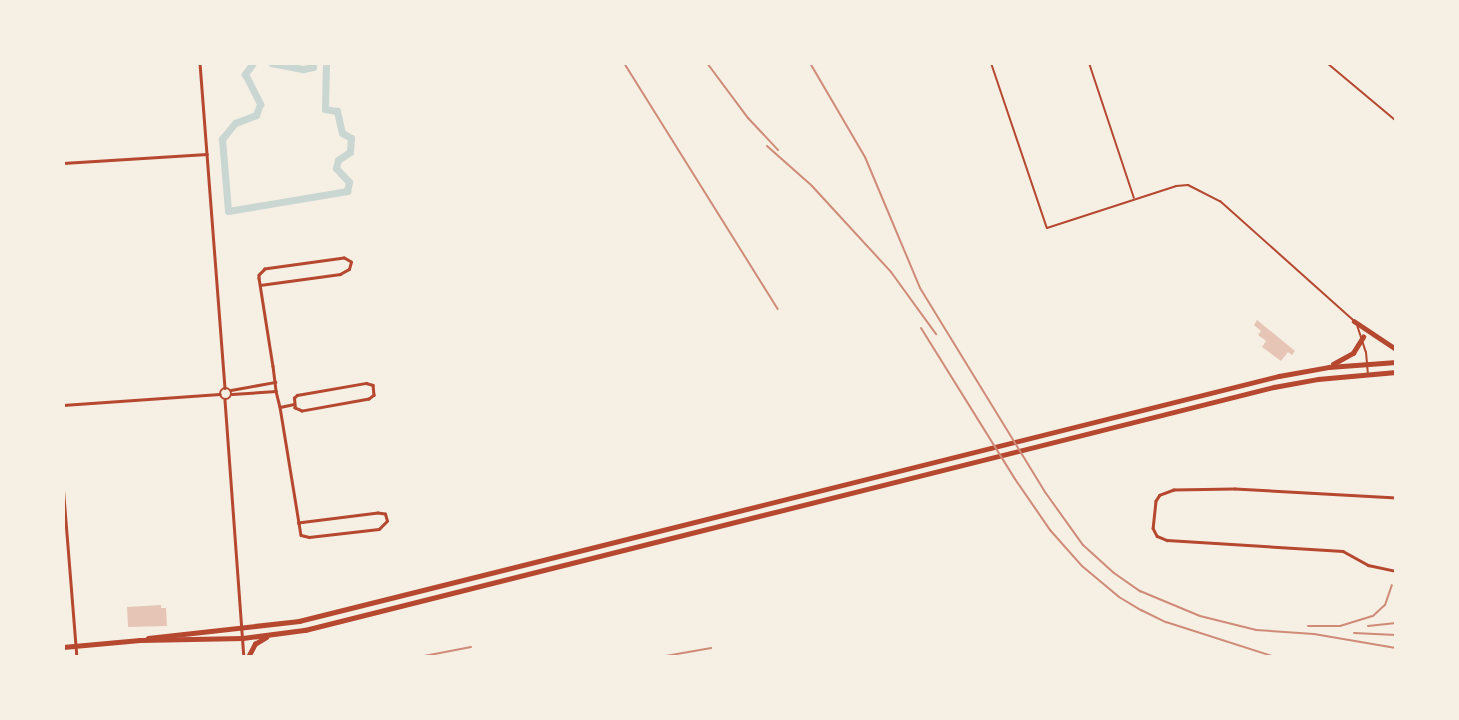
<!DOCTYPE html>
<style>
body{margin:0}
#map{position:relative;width:1459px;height:720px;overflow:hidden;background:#f6efe4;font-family:"Noto Sans",sans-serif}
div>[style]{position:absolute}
.canal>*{height:7px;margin:-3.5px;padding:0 3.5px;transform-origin:3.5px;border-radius:3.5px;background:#c9d6d2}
.building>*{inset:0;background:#e6c5b7}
.service>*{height:2px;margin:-1px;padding:0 1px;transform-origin:1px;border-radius:1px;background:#b5482f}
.minor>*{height:2.5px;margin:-1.25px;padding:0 1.25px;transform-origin:1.25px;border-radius:1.25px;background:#b5482f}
.minor>.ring{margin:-1.25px;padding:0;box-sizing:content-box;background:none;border:2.5px solid #b5482f;border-radius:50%}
.secondary>*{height:4.5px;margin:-2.25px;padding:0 2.25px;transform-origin:2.25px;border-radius:2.25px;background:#b5482f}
.rail>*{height:2px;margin:-1px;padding:0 1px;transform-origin:1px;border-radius:1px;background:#cf8b77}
span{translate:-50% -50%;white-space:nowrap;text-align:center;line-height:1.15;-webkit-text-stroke:6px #f6efe4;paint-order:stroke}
.frame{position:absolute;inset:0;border:65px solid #f6efe4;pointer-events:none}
</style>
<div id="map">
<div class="canal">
<div style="left:253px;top:63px;width:14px;rotate:126deg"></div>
<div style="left:245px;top:74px;width:34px;rotate:63deg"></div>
<div style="left:260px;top:104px;width:12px;rotate:110deg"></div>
<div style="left:256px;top:115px;width:22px;rotate:159deg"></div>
<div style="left:235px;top:123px;width:21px;rotate:129deg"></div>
<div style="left:222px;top:139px;width:72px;rotate:85.2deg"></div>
<div style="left:228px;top:211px;width:121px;rotate:-9.5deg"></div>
<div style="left:347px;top:191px;width:9px;rotate:-77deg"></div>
<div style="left:349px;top:182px;width:19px;rotate:-133deg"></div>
<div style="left:336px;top:168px;width:8px;rotate:-76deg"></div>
<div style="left:338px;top:160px;width:14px;rotate:-34deg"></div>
<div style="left:350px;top:152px;width:14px;rotate:-86deg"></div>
<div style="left:351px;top:138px;width:10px;rotate:-151deg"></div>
<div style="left:342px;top:133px;width:23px;rotate:-103deg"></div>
<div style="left:337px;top:111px;width:12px;rotate:-171deg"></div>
<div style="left:325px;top:109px;width:46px;rotate:-88.8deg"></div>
<div style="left:271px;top:63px;width:33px;rotate:11deg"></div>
<div style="left:303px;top:69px;width:10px;rotate:-11deg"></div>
<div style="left:313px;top:67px;width:4px;rotate:-104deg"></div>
</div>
<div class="building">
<div style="clip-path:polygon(1257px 320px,1295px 351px,1292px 355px,1288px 352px,1281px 361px,1262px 347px,1266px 341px,1258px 335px,1261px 331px,1254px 325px)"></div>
<div style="clip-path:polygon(161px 605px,161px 608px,166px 608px,167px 626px,128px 627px,127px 607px)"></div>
</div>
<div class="service">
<div style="left:991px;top:63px;width:174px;rotate:71.3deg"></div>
<div style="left:1047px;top:228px;width:136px;rotate:-18deg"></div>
<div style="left:1176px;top:186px;width:12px;rotate:-5deg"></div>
<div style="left:1188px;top:185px;width:36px;rotate:27deg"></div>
<div style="left:1220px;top:201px;width:180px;rotate:41.8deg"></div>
<div style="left:1089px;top:63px;width:142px;rotate:71.6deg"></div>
<div style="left:1327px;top:63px;width:90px;rotate:40deg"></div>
<div style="left:1357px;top:325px;width:28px;rotate:72deg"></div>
<div style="left:1366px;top:352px;width:22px;rotate:85deg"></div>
</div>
<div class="minor">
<div style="left:200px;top:63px;width:326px;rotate:85.6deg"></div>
<div style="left:63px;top:163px;width:144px;rotate:-3.6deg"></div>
<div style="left:260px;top:285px;width:81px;rotate:-7.8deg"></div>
<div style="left:340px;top:274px;width:10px;rotate:-29deg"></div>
<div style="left:349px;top:269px;width:7px;rotate:-74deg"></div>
<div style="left:351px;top:262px;width:8px;rotate:-150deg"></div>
<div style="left:344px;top:258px;width:80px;rotate:172.1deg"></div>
<div style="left:265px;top:269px;width:8px;rotate:135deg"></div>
<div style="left:259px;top:275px;width:3px;rotate:90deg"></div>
<div style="left:259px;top:278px;width:89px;rotate:81deg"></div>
<div style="left:273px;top:366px;width:25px;rotate:83deg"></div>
<div style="left:276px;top:391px;width:16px;rotate:76deg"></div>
<div style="left:280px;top:407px;width:118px;rotate:80.7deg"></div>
<div style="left:299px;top:523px;width:12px;rotate:81deg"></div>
<div style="left:301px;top:535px;width:8px;rotate:14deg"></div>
<div style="left:309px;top:537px;width:70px;rotate:-6.5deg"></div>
<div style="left:379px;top:529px;width:11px;rotate:-45deg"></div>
<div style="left:387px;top:521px;width:7px;rotate:-106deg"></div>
<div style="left:385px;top:514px;width:7px;rotate:-172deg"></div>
<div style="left:378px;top:513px;width:80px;rotate:172.8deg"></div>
<div style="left:366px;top:383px;width:7px;rotate:16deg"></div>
<div style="left:373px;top:385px;width:10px;rotate:84deg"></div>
<div style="left:374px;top:395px;width:6px;rotate:141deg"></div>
<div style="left:369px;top:399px;width:68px;rotate:169.8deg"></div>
<div style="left:302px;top:411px;width:8px;rotate:-157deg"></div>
<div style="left:295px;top:408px;width:10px;rotate:-96deg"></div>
<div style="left:294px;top:398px;width:4px;rotate:-45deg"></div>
<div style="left:297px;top:395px;width:70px;rotate:-9.9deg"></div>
<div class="ring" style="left:220px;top:388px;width:9.5px;height:9.5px"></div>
<div style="left:231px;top:390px;width:45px;rotate:-10.3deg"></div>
<div style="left:232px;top:394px;width:44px;rotate:-3.9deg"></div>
<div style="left:225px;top:400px;width:258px;rotate:85.8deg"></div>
<div style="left:63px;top:405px;width:157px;rotate:-4deg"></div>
<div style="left:280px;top:407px;width:14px;rotate:-12deg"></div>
<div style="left:63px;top:484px;width:174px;rotate:85.4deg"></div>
<div style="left:1396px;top:498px;width:161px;rotate:-176.8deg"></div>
<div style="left:1235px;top:489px;width:61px;rotate:179.1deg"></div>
<div style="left:1174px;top:490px;width:15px;rotate:160deg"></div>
<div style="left:1160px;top:495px;width:7px;rotate:124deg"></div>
<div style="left:1156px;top:501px;width:27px;rotate:96deg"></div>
<div style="left:1153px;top:528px;width:9px;rotate:63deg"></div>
<div style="left:1157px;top:536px;width:11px;rotate:22deg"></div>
<div style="left:1167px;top:540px;width:176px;rotate:3.6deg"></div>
<div style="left:1343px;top:551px;width:29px;rotate:29deg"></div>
<div style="left:1368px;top:565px;width:29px;rotate:12deg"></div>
</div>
<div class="secondary">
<div style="left:1354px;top:321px;width:50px;rotate:33.7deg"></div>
<div style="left:1333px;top:364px;width:23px;rotate:-29deg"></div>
<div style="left:1353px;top:353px;width:19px;rotate:-58deg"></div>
<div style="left:148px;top:638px;width:152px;rotate:-6.4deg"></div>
<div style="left:299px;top:621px;width:1010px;rotate:-14.04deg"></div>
<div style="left:1279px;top:376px;width:51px;rotate:-10.2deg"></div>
<div style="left:1329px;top:367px;width:67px;rotate:-4.3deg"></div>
<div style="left:63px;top:647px;width:77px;rotate:-5.2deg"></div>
<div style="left:140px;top:640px;width:103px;rotate:-1.1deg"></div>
<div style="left:243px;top:638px;width:63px;rotate:-7.4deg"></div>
<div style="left:305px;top:630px;width:999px;rotate:-14.08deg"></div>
<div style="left:1274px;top:387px;width:45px;rotate:-10.3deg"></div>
<div style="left:1318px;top:379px;width:78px;rotate:-5.1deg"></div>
<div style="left:248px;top:657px;width:15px;rotate:-62deg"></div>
<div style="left:255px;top:644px;width:13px;rotate:-32deg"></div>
</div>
<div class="rail">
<div style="left:624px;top:63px;width:290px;rotate:58deg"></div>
<div style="left:707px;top:63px;width:69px;rotate:53.3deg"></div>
<div style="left:748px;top:118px;width:44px;rotate:46.8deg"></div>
<div style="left:810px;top:63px;width:109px;rotate:59.7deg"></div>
<div style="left:865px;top:157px;width:142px;rotate:67.2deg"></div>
<div style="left:920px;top:288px;width:239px;rotate:58.5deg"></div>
<div style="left:1045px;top:492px;width:65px;rotate:54.4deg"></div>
<div style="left:1083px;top:545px;width:42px;rotate:42.1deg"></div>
<div style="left:1114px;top:573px;width:32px;rotate:35deg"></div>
<div style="left:1140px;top:591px;width:65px;rotate:22.6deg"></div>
<div style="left:1200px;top:616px;width:58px;rotate:14deg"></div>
<div style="left:1256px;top:630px;width:58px;rotate:3.9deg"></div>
<div style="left:1314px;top:634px;width:83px;rotate:9.7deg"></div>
<div style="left:767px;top:146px;width:60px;rotate:41.6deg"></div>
<div style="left:812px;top:186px;width:117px;rotate:47.4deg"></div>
<div style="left:891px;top:272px;width:77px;rotate:54deg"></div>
<div style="left:921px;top:328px;width:178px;rotate:58.1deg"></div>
<div style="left:1015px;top:479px;width:62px;rotate:55.5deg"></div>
<div style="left:1050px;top:530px;width:48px;rotate:48.4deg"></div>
<div style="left:1082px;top:566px;width:48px;rotate:40deg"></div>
<div style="left:1119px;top:597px;width:26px;rotate:31deg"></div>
<div style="left:1141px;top:610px;width:28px;rotate:26deg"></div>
<div style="left:1166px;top:622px;width:114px;rotate:17.8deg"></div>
<div style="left:1308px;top:626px;width:32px"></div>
<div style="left:1340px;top:626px;width:34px;rotate:-17deg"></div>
<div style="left:1373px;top:616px;width:16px;rotate:-43deg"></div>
<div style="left:1385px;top:605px;width:21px;rotate:-71deg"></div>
<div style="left:1368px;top:626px;width:28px;rotate:-6deg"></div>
<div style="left:1354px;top:633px;width:42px;rotate:2.7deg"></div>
<div style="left:419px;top:657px;width:53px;rotate:-10.9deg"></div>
<div style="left:660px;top:657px;width:52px;rotate:-10deg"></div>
<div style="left:1233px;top:657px;width:22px"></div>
</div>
<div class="frame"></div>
</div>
